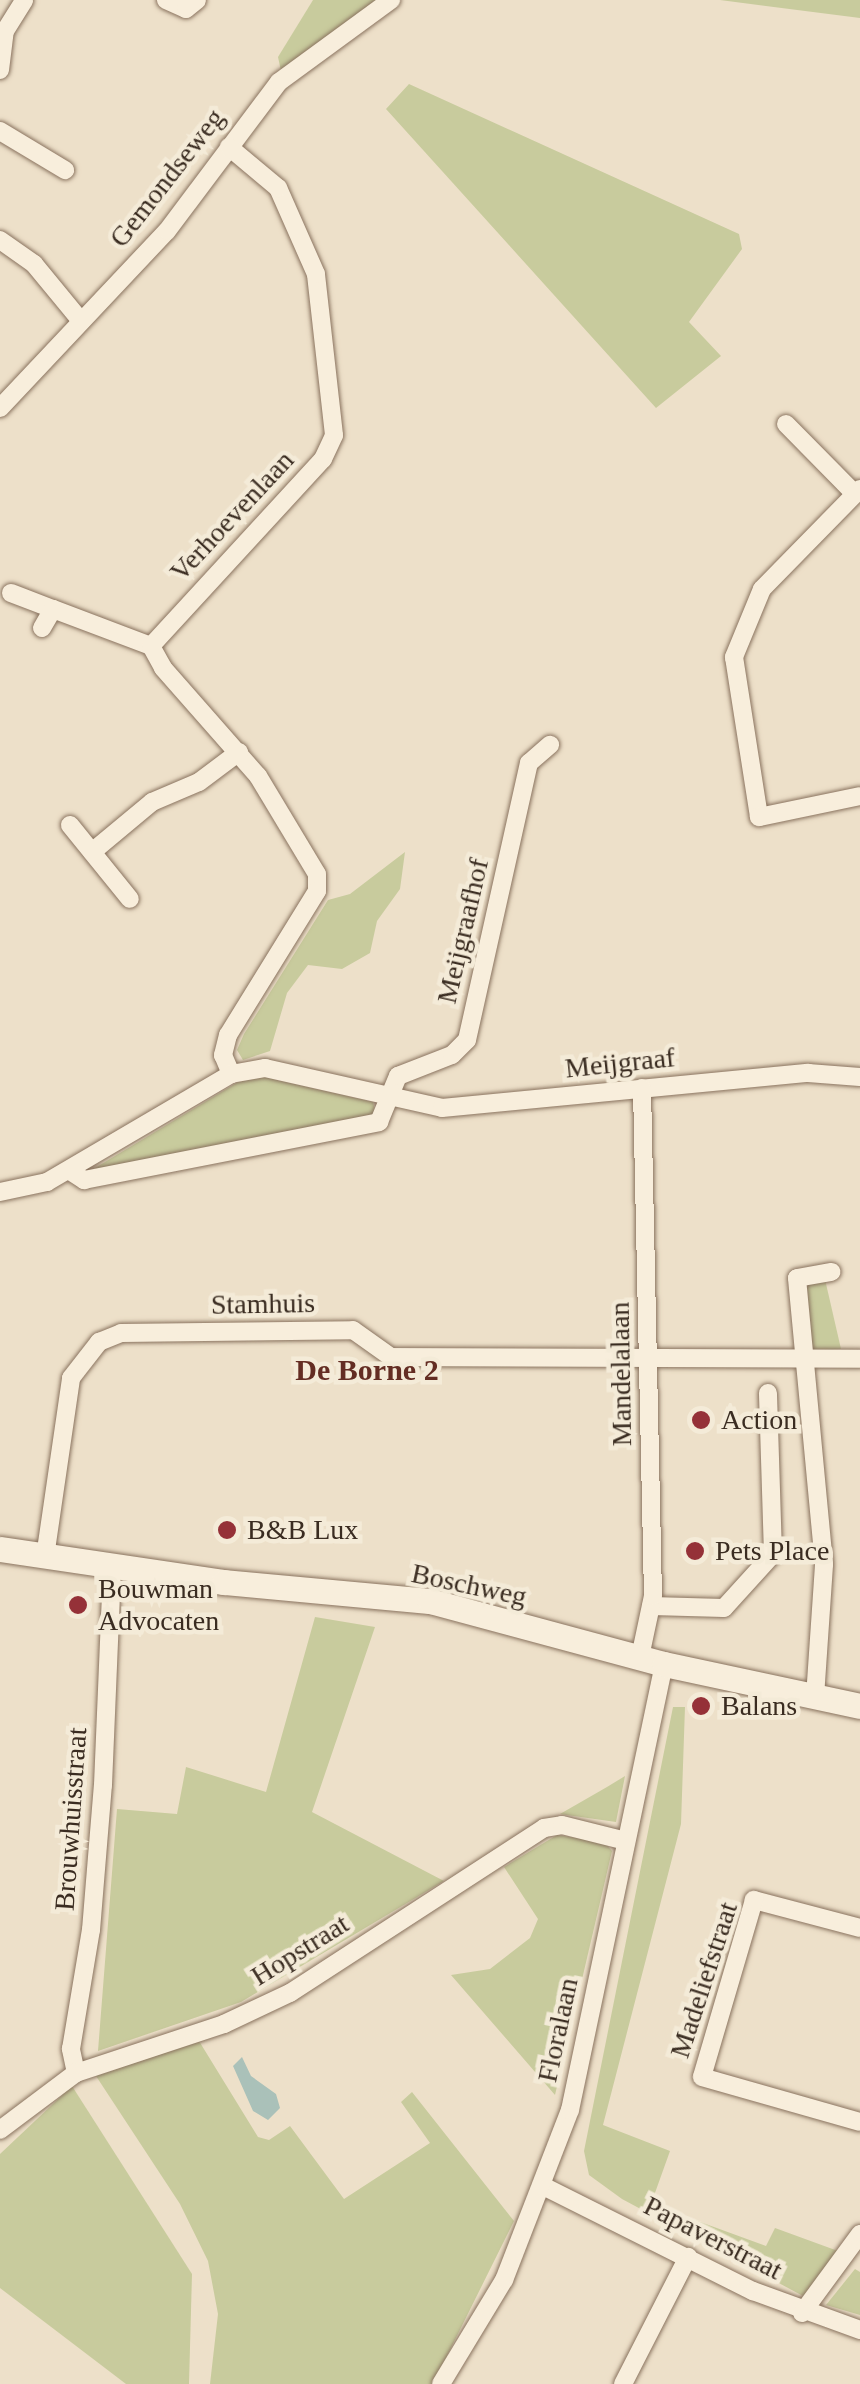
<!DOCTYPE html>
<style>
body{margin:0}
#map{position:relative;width:860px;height:2384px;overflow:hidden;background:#ede0c9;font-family:"Times New Roman",serif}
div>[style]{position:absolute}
.green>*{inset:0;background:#c8cb9d}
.water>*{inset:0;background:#aac1b9}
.roads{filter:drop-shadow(0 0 2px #89725e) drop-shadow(0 0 2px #89725e)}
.street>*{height:18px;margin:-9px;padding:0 9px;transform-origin:9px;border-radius:9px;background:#f8eedc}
.secondary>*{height:25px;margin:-12.5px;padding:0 12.5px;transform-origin:12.5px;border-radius:12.5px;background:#f8eedc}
.dots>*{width:28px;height:28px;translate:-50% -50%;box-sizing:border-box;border:5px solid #f4ebd8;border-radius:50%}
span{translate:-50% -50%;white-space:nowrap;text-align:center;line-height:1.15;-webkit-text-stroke:9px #f4ebd8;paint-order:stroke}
.street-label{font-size:28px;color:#3a2c21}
.poi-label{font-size:28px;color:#3a2c21}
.left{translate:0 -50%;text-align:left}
.neighbourhood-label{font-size:30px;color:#642d23;font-weight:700}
</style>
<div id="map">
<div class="green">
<div style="clip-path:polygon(313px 0,381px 0,281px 71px,278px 57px)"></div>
<div style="clip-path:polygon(720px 0,860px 0,860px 18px)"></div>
<div style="clip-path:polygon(409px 84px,739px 234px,742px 249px,689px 322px,721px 356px,656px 408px,386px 109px)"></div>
<div style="clip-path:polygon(405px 852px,400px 889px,377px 921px,370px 953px,342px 969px,308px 965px,287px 993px,270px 1051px,243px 1060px,237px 1050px,244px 1034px,328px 900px,350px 894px)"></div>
<div style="clip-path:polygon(264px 1077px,373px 1102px,376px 1115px,98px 1173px,95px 1168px,238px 1082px)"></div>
<div style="clip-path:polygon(824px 1275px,841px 1349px,813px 1352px,806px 1277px)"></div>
<div style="clip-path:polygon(315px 1617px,375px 1627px,312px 1812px,444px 1881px,241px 2002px,98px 2051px,117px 1809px,177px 1814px,186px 1767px,266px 1792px)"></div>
<div style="clip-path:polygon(673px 1707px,685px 1707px,681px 1824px,603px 2125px,670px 2151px,651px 2204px,766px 2246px,775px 2228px,838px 2251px,803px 2296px,622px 2199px,589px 2175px,584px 2151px)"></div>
<div style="clip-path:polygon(625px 1776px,616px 1822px,560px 1814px,607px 1787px)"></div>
<div style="clip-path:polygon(557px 1835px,604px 1842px,612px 1851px,555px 2095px,451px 1975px,490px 1969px,530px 1938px,538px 1919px,504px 1867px)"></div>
<div style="clip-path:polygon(199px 2041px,258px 2137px,269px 2140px,290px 2126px,344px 2199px,430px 2143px,401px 2102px,412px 2092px,514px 2221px,433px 2384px,210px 2384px,218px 2314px,208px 2261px,180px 2204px,96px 2076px)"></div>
<div style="clip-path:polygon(72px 2086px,192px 2274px,189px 2384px,126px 2384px,0 2288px,0 2154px)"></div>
<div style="clip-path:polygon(855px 2269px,860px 2272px,860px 2315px,826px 2305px)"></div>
</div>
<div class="water">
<div style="clip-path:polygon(242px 2057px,251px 2076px,276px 2094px,280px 2108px,268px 2120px,253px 2111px,233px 2066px)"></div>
</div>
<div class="roads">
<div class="street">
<div style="left:166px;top:0;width:22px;rotate:24deg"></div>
<div style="left:186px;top:9px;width:14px;rotate:-39deg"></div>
<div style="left:0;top:70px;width:39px;rotate:-83deg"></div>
<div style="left:5px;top:31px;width:36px;rotate:-58deg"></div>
<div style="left:0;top:131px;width:76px;rotate:31deg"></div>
<div style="left:0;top:240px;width:42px;rotate:35.2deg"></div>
<div style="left:34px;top:264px;width:74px;rotate:50.5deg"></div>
<div style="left:0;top:408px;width:243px;rotate:-46.7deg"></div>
<div style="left:167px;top:231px;width:186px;rotate:-53.1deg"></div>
<div style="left:279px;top:82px;width:139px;rotate:-36.2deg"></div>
<div style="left:786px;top:424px;width:97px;rotate:45.4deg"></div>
<div style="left:860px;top:489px;width:140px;rotate:134.4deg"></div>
<div style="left:762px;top:589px;width:74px;rotate:112.4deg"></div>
<div style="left:734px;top:657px;width:162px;rotate:81.1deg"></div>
<div style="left:759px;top:817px;width:103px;rotate:-11.7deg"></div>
<div style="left:11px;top:593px;width:45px;rotate:20.9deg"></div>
<div style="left:42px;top:628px;width:22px;rotate:-60deg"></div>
<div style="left:53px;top:609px;width:105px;rotate:20.7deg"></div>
<div style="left:151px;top:646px;width:254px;rotate:-47.4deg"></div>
<div style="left:323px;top:459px;width:26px;rotate:-65deg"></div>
<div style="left:334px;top:435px;width:162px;rotate:-96.4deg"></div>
<div style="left:316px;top:274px;width:94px;rotate:-113.8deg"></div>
<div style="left:278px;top:188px;width:64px;rotate:-140.1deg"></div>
<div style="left:151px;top:646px;width:25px;rotate:61deg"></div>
<div style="left:163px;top:668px;width:144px;rotate:48.7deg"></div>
<div style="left:258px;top:776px;width:114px;rotate:59deg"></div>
<div style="left:317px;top:874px;width:17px;rotate:90deg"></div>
<div style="left:317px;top:891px;width:169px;rotate:121.7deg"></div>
<div style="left:228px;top:1035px;width:21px;rotate:104deg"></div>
<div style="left:223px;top:1055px;width:21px;rotate:67deg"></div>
<div style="left:70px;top:825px;width:95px;rotate:51deg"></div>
<div style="left:92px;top:852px;width:78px;rotate:-39.8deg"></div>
<div style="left:152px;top:802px;width:51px;rotate:-23.1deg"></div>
<div style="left:199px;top:782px;width:50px;rotate:-36.9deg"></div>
<div style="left:70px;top:1171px;width:17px;rotate:33deg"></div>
<div style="left:84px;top:1180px;width:301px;rotate:-11.1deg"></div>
<div style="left:379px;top:1122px;width:50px;rotate:-67.6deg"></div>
<div style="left:398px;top:1076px;width:58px;rotate:-21.3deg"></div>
<div style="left:452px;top:1055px;width:21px;rotate:-45deg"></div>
<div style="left:467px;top:1040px;width:284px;rotate:-77.4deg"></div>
<div style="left:529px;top:763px;width:28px;rotate:-41deg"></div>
<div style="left:0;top:1192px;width:48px;rotate:-12deg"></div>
<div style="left:47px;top:1182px;width:213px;rotate:-30.4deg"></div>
<div style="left:231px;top:1074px;width:35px;rotate:-10deg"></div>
<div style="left:265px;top:1068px;width:181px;rotate:12.7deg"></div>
<div style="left:442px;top:1108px;width:368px;rotate:-5.5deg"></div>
<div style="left:808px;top:1073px;width:52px;rotate:4.4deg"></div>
<div style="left:45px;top:1557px;width:181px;rotate:-81.7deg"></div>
<div style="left:71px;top:1378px;width:46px;rotate:-52.1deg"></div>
<div style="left:99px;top:1342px;width:24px;rotate:-22deg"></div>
<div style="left:121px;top:1333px;width:232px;rotate:-0.7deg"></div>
<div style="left:353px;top:1330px;width:47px;rotate:35.4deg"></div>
<div style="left:391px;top:1357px;width:469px;rotate:0.2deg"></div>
<div style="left:651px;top:1606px;width:73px;rotate:1.6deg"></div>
<div style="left:724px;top:1608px;width:73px;rotate:-47.8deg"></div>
<div style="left:773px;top:1554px;width:161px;rotate:-91.8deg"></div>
<div style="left:640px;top:1657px;width:62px;rotate:-78deg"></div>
<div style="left:653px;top:1596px;width:508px;rotate:-91.24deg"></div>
<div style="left:815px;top:1697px;width:133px;rotate:-86.1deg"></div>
<div style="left:824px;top:1564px;width:287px;rotate:-95.4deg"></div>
<div style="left:797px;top:1278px;width:35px;rotate:-10deg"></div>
<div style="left:860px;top:1928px;width:110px;rotate:-165.2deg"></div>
<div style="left:754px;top:1900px;width:184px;rotate:106.4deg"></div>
<div style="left:702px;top:2077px;width:164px;rotate:15.9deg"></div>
<div style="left:76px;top:2073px;width:25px;rotate:-102deg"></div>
<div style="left:71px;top:2049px;width:121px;rotate:-80.5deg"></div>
<div style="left:91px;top:1930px;width:145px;rotate:-85.3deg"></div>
<div style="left:103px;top:1785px;width:218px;rotate:-87.6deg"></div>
<div style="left:0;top:2130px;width:95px;rotate:-36.9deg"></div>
<div style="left:76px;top:2073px;width:156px;rotate:-18.3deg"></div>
<div style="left:224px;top:2024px;width:73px;rotate:-25.2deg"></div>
<div style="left:290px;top:1993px;width:303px;rotate:-33deg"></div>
<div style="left:544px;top:1828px;width:18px;rotate:-9deg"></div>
<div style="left:562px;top:1825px;width:66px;rotate:14deg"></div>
<div style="left:545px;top:2187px;width:233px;rotate:26.6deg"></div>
<div style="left:753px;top:2291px;width:114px;rotate:20deg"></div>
<div style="left:802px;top:2313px;width:98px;rotate:-53.7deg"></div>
<div style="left:441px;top:2384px;width:122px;rotate:-58.8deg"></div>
<div style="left:504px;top:2280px;width:182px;rotate:-68.8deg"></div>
<div style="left:570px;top:2110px;width:456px;rotate:-78.1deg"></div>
<div style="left:623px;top:2384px;width:143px;rotate:-62.9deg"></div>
</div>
<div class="secondary">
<div style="left:0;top:1549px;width:226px;rotate:8.4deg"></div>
<div style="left:224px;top:1582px;width:207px;rotate:5.3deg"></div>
<div style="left:430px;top:1601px;width:242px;rotate:15.1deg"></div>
<div style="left:664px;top:1664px;width:200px;rotate:12.1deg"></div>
</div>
</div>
<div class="dots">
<div style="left:701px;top:1420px;background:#953138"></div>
<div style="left:227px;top:1530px;background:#953138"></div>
<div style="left:695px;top:1551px;background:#953138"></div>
<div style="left:78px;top:1605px;background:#953138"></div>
<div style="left:701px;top:1706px;background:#953138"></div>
</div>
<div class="street-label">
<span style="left:167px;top:178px;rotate:-52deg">Gemondseweg</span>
<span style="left:232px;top:516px;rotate:-47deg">Verhoevenlaan</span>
<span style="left:463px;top:931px;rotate:-77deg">Meijgraafhof</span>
<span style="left:620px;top:1063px;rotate:-6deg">Meijgraaf</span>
<span style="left:263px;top:1304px;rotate:-1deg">Stamhuis</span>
<span style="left:621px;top:1374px;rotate:-91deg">Mandelalaan</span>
<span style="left:469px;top:1585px;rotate:12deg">Boschweg</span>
<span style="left:71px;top:1819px;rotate:-86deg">Brouwhuisstraat</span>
<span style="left:300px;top:1950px;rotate:-32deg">Hopstraat</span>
<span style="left:704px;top:1980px;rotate:-72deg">Madeliefstraat</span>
<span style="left:558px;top:2030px;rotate:-78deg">Floralaan</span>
<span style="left:713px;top:2238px;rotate:27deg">Papaverstraat</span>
</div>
<div class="poi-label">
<span class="left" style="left:721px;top:1420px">Action</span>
<span class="left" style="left:247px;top:1530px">B&amp;B Lux</span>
<span class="left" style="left:715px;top:1551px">Pets Place</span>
<span class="left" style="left:98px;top:1605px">Bouwman<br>Advocaten</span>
<span class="left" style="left:721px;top:1706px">Balans</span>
</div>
<div class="neighbourhood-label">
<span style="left:367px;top:1370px">De Borne 2</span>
</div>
</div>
